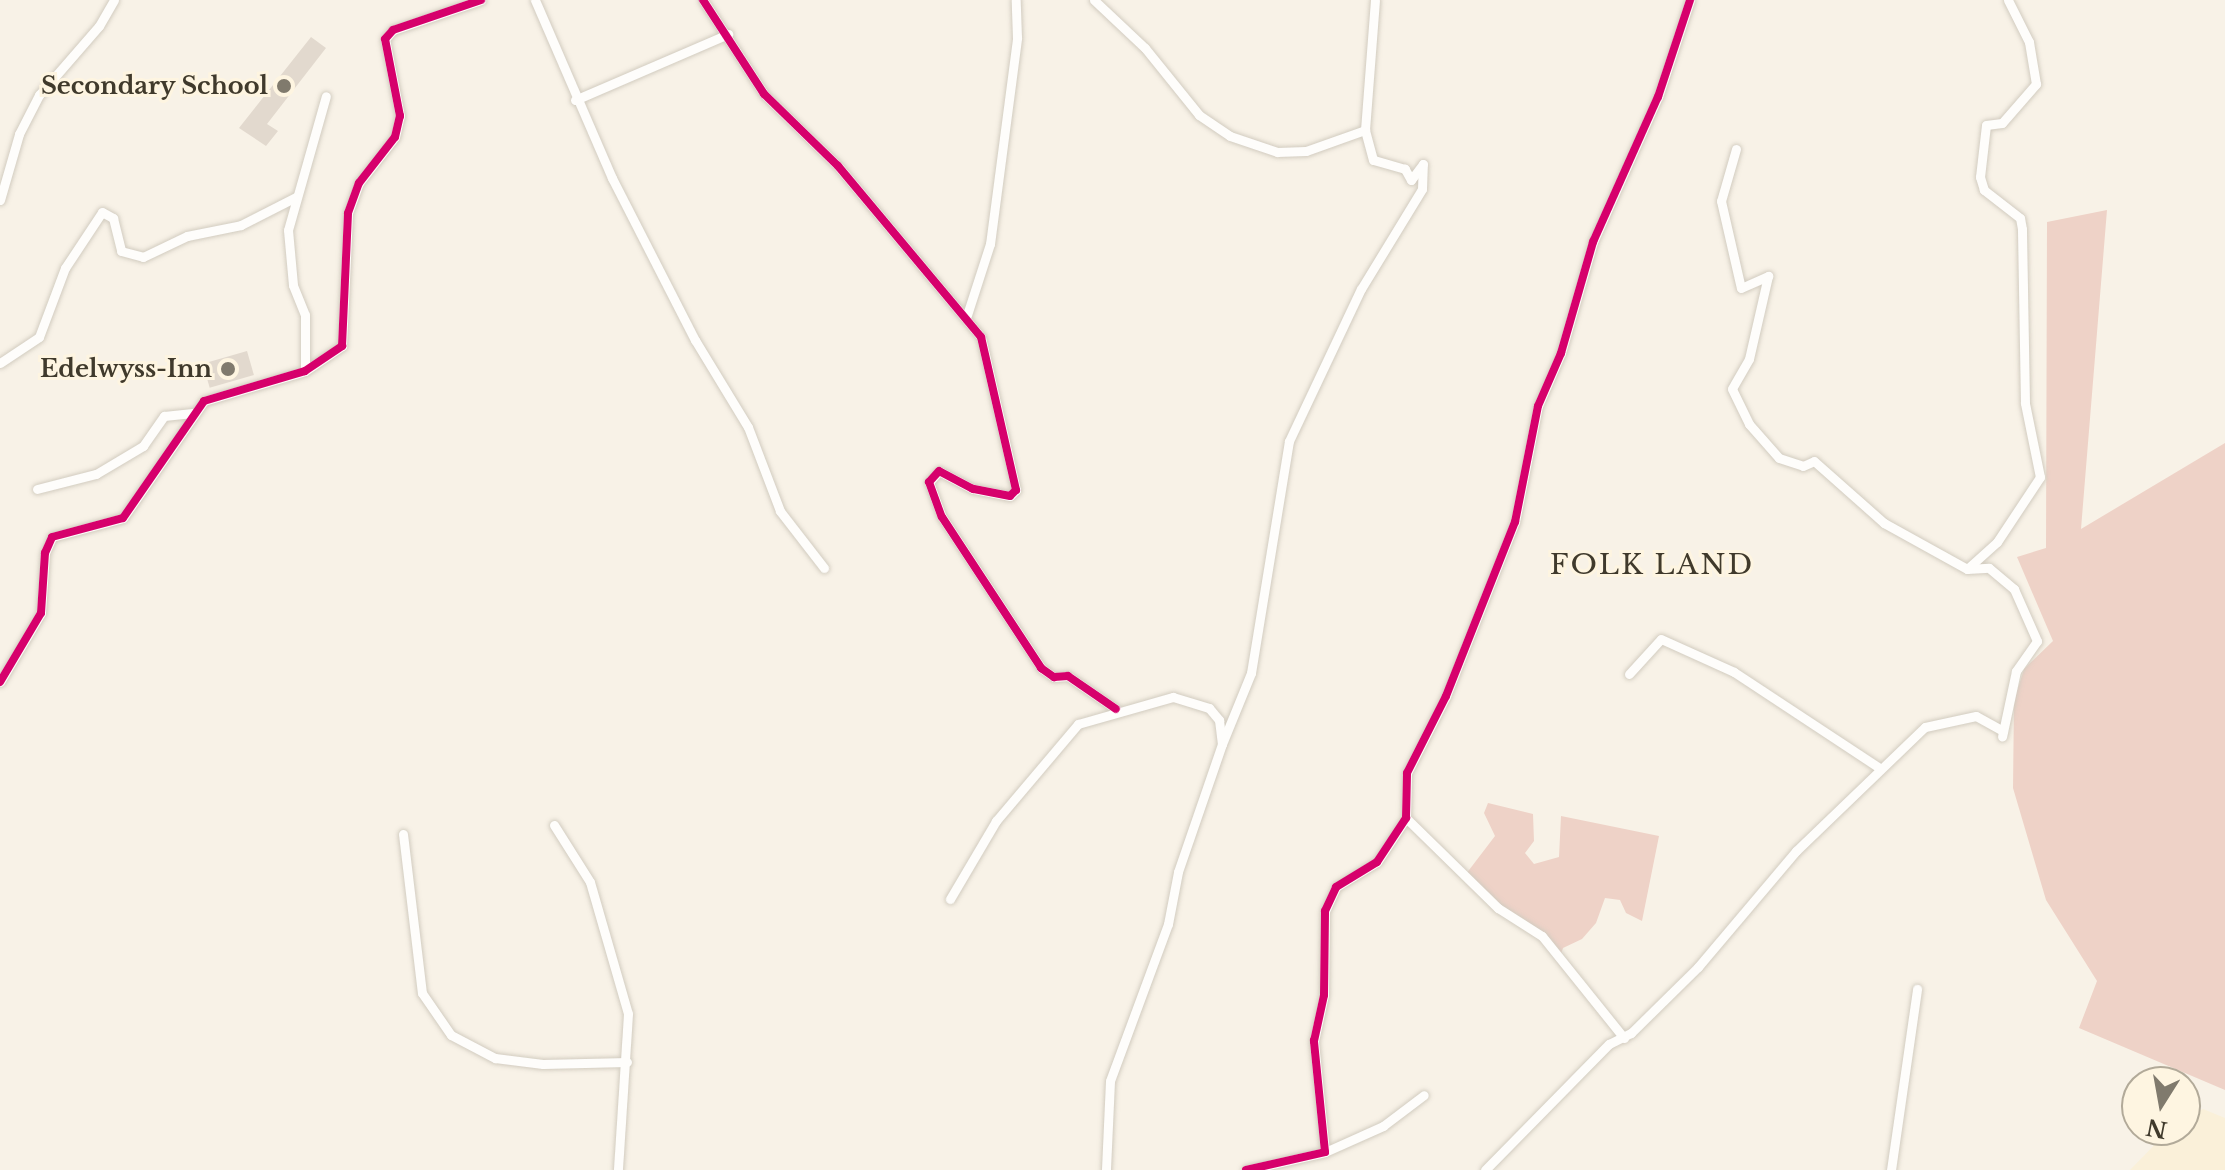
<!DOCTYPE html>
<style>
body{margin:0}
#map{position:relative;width:2225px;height:1170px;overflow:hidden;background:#f8f2e7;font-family:"Libre Baskerville",serif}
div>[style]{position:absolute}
.built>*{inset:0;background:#faf0d9}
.forest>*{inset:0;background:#eed2c7}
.building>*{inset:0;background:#e2d9ce;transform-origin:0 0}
.roads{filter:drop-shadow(0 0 2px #d2ccc0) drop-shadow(0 0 2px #d2ccc0)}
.street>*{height:9px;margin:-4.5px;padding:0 4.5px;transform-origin:4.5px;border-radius:4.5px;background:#fefdfb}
.cycleway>*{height:8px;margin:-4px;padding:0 4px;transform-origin:4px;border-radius:4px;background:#d6006c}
.dots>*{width:22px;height:22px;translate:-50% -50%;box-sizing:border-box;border:4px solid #fef5e1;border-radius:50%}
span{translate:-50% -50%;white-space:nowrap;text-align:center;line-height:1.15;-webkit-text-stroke:6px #fef5e1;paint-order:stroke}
.poi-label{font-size:24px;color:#403a2c;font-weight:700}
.right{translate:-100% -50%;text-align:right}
.quarter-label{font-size:28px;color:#403a2c;letter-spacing:2px}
.north{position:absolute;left:2121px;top:1066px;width:80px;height:80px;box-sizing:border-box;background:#fef5e1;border:2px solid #b2aa99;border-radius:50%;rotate:191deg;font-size:22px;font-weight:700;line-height:32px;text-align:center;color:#403a2c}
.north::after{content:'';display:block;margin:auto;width:28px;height:36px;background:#807a6d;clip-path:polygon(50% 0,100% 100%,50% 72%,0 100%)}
</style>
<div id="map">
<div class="built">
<div style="clip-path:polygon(2203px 1109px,2225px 1118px,2225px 1170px,2130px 1170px,2169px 1130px,2185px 1130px,2185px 1119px)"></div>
</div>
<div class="forest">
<div style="clip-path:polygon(2107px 210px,2081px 529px,2225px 443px,2225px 1090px,2079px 1028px,2097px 981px,2046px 900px,2013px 788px,2014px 701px,2024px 669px,2053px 641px,2017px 557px,2046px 548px,2047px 222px)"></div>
<div style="clip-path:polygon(1488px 803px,1533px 814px,1534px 841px,1525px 853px,1534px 864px,1559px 857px,1561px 816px,1659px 836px,1642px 921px,1626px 913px,1620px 900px,1605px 898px,1596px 923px,1582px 939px,1563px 948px,1559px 960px,1541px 936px,1498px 908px,1466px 874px,1495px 836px,1484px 813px)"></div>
</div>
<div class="building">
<div style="clip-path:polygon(311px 37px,326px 48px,267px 124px,278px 131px,266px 146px,239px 128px)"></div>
<div style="left:247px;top:351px;width:25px;height:46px;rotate:74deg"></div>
</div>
<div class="roads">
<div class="street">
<div style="left:535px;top:0;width:194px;rotate:66.6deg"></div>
<div style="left:612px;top:178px;width:182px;rotate:62.9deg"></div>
<div style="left:695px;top:340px;width:102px;rotate:58.7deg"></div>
<div style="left:748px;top:427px;width:90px;rotate:69.1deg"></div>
<div style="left:780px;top:511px;width:72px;rotate:52.3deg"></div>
<div style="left:703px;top:0;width:112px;rotate:57deg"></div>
<div style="left:764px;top:94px;width:103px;rotate:44.2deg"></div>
<div style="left:838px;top:166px;width:223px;rotate:50.1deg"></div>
<div style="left:981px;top:337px;width:157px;rotate:77.1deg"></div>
<div style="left:1016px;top:490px;width:8px;rotate:135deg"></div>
<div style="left:1010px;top:496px;width:38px;rotate:-169deg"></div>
<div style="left:973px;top:489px;width:38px;rotate:-152deg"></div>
<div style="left:939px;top:471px;width:15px;rotate:132deg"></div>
<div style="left:929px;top:482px;width:37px;rotate:70deg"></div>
<div style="left:942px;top:517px;width:181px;rotate:56.7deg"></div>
<div style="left:1041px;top:668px;width:16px;rotate:35deg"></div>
<div style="left:1054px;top:677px;width:14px;rotate:-4deg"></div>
<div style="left:1068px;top:676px;width:58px;rotate:34.5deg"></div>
<div style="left:1094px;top:0;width:70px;rotate:43.3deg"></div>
<div style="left:1145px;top:48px;width:86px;rotate:51.1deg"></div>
<div style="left:1199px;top:115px;width:37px;rotate:34deg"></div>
<div style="left:1230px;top:136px;width:50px;rotate:18.8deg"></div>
<div style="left:1277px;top:152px;width:29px;rotate:-2deg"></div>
<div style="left:1306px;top:151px;width:63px;rotate:-19.6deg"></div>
<div style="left:575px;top:100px;width:167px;rotate:-23.3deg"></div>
<div style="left:1736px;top:149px;width:54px;rotate:106.1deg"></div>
<div style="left:1721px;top:201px;width:89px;rotate:77.1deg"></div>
<div style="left:1741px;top:288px;width:30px;rotate:-24deg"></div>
<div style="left:1768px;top:276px;width:85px;rotate:102.9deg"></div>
<div style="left:1749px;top:359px;width:34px;rotate:120deg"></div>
<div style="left:1732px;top:389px;width:39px;rotate:64deg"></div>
<div style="left:1749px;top:424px;width:45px;rotate:48.6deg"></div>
<div style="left:1779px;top:458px;width:25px;rotate:18deg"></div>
<div style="left:1803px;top:466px;width:12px;rotate:-24deg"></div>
<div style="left:1814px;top:461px;width:94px;rotate:41.5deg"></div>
<div style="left:1884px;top:523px;width:95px;rotate:29deg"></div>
<div style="left:1967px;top:569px;width:22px;rotate:-3deg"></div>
<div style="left:1989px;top:568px;width:33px;rotate:40deg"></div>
<div style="left:2014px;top:589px;width:57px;rotate:66.1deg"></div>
<div style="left:2037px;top:641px;width:37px;rotate:125deg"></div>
<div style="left:2016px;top:671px;width:67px;rotate:102deg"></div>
<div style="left:0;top:200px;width:69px;rotate:-73.9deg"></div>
<div style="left:19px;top:134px;width:44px;rotate:-62.9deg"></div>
<div style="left:39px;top:95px;width:91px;rotate:-49deg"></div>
<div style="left:99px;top:26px;width:30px;rotate:-60deg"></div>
<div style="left:967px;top:315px;width:75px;rotate:-72.1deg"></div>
<div style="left:990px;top:244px;width:208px;rotate:-82.5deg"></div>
<div style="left:1017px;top:38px;width:38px;rotate:-92deg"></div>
<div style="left:0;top:363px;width:47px;rotate:-33.7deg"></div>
<div style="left:39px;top:337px;width:74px;rotate:-69.4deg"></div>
<div style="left:65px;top:268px;width:67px;rotate:-56.5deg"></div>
<div style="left:102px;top:212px;width:13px;rotate:29deg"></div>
<div style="left:113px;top:218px;width:34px;rotate:76deg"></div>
<div style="left:121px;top:251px;width:23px;rotate:15deg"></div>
<div style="left:143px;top:257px;width:49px;rotate:-25.5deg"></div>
<div style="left:187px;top:236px;width:55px;rotate:-11.5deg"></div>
<div style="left:241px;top:225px;width:62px;rotate:-27deg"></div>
<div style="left:305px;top:371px;width:56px;rotate:-90deg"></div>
<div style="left:305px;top:315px;width:32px;rotate:-112deg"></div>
<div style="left:293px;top:285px;width:55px;rotate:-95.2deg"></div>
<div style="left:288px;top:230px;width:139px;rotate:-74.2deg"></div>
<div style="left:37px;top:489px;width:61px;rotate:-14.3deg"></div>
<div style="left:96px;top:474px;width:55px;rotate:-30.8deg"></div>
<div style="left:143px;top:446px;width:37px;rotate:-55deg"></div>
<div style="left:164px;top:416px;width:31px;rotate:-6deg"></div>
<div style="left:1967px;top:569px;width:40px;rotate:-42deg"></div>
<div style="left:1997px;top:542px;width:78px;rotate:-56.5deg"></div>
<div style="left:2040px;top:477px;width:76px;rotate:-101.5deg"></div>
<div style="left:2025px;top:403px;width:174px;rotate:-91deg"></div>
<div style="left:2022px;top:229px;width:11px;rotate:-100deg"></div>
<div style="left:2020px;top:218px;width:46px;rotate:-142.1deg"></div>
<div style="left:1984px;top:190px;width:14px;rotate:-107deg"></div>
<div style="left:1980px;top:177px;width:52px;rotate:-83.4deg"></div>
<div style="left:1986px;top:125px;width:16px;rotate:-7deg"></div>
<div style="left:2002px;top:123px;width:52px;rotate:-48.9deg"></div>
<div style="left:2036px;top:84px;width:43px;rotate:-99.5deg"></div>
<div style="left:2029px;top:42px;width:47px;rotate:-116.6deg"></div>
<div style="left:1629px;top:674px;width:47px;rotate:-47.6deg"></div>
<div style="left:1661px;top:639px;width:80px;rotate:24.3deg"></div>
<div style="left:1734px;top:672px;width:173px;rotate:33.4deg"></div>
<div style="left:0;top:682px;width:80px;rotate:-59.3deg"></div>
<div style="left:41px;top:613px;width:60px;rotate:-86.2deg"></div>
<div style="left:45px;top:553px;width:17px;rotate:-66deg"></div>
<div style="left:52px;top:537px;width:73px;rotate:-15deg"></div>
<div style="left:123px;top:518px;width:142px;rotate:-55.3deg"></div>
<div style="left:204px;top:401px;width:105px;rotate:-16.5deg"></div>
<div style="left:305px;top:371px;width:45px;rotate:-34deg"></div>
<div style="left:342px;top:346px;width:133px;rotate:-87.4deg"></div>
<div style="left:348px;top:213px;width:32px;rotate:-70deg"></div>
<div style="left:359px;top:183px;width:58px;rotate:-52deg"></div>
<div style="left:395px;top:137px;width:22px;rotate:-77deg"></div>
<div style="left:400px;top:116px;width:78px;rotate:-101deg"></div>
<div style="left:385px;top:39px;width:12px;rotate:-48deg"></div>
<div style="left:393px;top:30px;width:93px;rotate:-18.8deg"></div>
<div style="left:1222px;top:744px;width:77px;rotate:-67.8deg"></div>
<div style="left:1251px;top:673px;width:235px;rotate:-80.7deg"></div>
<div style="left:1289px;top:441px;width:168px;rotate:-64.7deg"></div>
<div style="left:1361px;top:289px;width:117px;rotate:-58.6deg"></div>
<div style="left:1422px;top:189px;width:25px;rotate:-88deg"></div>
<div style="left:1423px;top:164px;width:20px;rotate:127deg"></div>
<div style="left:1411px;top:180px;width:13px;rotate:-119deg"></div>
<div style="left:1405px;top:169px;width:33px;rotate:-164deg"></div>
<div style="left:1373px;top:160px;width:31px;rotate:-105deg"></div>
<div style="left:1365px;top:130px;width:130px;rotate:-85.6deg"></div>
<div style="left:1406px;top:818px;width:129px;rotate:44.4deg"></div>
<div style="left:1498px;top:908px;width:52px;rotate:32.5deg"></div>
<div style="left:1542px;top:936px;width:131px;rotate:51.2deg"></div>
<div style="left:554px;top:825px;width:67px;rotate:57.7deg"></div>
<div style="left:590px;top:882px;width:137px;rotate:73.9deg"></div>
<div style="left:628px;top:1014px;width:156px;rotate:93.7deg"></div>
<div style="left:403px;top:834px;width:160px;rotate:83.2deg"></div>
<div style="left:422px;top:993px;width:51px;rotate:55.4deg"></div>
<div style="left:451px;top:1035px;width:50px;rotate:27.6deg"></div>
<div style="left:495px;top:1058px;width:48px;rotate:7.1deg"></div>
<div style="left:543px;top:1064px;width:84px;rotate:-1.4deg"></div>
<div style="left:950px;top:899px;width:91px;rotate:-59.5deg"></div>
<div style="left:996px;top:821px;width:127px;rotate:-49.8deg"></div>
<div style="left:1078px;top:724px;width:99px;rotate:-15.9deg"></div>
<div style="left:1173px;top:697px;width:38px;rotate:17deg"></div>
<div style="left:1209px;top:708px;width:16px;rotate:50deg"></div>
<div style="left:1219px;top:720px;width:24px;rotate:83deg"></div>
<div style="left:1222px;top:744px;width:135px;rotate:109deg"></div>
<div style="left:1178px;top:872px;width:53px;rotate:100.9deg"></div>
<div style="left:1168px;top:924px;width:167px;rotate:110.3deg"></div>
<div style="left:1110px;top:1081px;width:89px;rotate:92.6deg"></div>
<div style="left:1325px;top:1152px;width:64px;rotate:-24.1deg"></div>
<div style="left:1383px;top:1126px;width:51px;rotate:-37.1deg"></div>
<div style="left:1246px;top:1170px;width:81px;rotate:-12.8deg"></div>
<div style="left:1325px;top:1152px;width:112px;rotate:-95.7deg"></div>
<div style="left:1314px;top:1041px;width:47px;rotate:-77.7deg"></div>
<div style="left:1324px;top:995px;width:84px;rotate:-89.3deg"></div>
<div style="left:1325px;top:911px;width:26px;rotate:-65deg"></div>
<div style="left:1336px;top:887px;width:48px;rotate:-31.4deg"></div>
<div style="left:1377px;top:862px;width:53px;rotate:-56.6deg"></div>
<div style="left:1406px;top:818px;width:45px;rotate:-88.7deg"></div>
<div style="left:1407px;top:773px;width:86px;rotate:-63.1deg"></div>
<div style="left:1446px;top:696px;width:187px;rotate:-68.4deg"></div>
<div style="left:1515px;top:522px;width:118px;rotate:-78.8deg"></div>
<div style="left:1538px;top:406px;width:58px;rotate:-66.5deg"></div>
<div style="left:1561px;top:353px;width:116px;rotate:-73.9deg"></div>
<div style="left:1593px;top:242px;width:159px;rotate:-65.9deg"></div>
<div style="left:1658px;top:97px;width:102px;rotate:-71.7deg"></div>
<div style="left:1485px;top:1170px;width:177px;rotate:-45.5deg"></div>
<div style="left:1609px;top:1044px;width:25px;rotate:-27deg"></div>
<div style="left:1631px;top:1033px;width:94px;rotate:-44.6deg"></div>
<div style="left:1698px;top:967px;width:152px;rotate:-49.8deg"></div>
<div style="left:1796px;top:851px;width:179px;rotate:-43.9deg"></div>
<div style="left:1925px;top:727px;width:52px;rotate:-12.2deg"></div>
<div style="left:1976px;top:716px;width:31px;rotate:29deg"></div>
<div style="left:1891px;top:1170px;width:183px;rotate:-81.8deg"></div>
</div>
</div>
<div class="cycleway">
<div style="left:703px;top:0;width:112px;rotate:57deg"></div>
<div style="left:764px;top:94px;width:103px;rotate:44.2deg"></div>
<div style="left:838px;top:166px;width:223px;rotate:50.1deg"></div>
<div style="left:981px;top:337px;width:157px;rotate:77.1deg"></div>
<div style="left:1016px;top:490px;width:8px;rotate:135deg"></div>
<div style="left:1010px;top:496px;width:38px;rotate:-169deg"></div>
<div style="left:973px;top:489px;width:38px;rotate:-152deg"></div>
<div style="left:939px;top:471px;width:15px;rotate:132deg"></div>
<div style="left:929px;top:482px;width:37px;rotate:70deg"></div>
<div style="left:942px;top:517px;width:181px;rotate:56.7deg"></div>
<div style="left:1041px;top:668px;width:16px;rotate:35deg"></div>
<div style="left:1054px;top:677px;width:14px;rotate:-4deg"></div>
<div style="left:1068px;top:676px;width:58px;rotate:34.5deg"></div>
<div style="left:0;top:682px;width:80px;rotate:-59.3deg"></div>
<div style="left:41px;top:613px;width:60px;rotate:-86.2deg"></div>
<div style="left:45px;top:553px;width:17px;rotate:-66deg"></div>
<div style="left:52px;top:537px;width:73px;rotate:-15deg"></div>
<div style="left:123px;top:518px;width:142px;rotate:-55.3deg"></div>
<div style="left:204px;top:401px;width:105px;rotate:-16.5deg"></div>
<div style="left:305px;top:371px;width:45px;rotate:-34deg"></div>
<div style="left:342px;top:346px;width:133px;rotate:-87.4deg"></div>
<div style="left:348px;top:213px;width:32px;rotate:-70deg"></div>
<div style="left:359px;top:183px;width:58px;rotate:-52deg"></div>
<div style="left:395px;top:137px;width:22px;rotate:-77deg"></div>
<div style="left:400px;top:116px;width:78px;rotate:-101deg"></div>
<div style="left:385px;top:39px;width:12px;rotate:-48deg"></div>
<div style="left:393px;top:30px;width:93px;rotate:-18.8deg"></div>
<div style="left:1246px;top:1170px;width:81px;rotate:-12.8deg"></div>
<div style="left:1325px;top:1152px;width:112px;rotate:-95.7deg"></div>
<div style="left:1314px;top:1041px;width:47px;rotate:-77.7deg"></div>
<div style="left:1324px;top:995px;width:84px;rotate:-89.3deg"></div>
<div style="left:1325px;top:911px;width:26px;rotate:-65deg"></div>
<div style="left:1336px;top:887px;width:48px;rotate:-31.4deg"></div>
<div style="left:1377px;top:862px;width:53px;rotate:-56.6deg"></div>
<div style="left:1406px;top:818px;width:45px;rotate:-88.7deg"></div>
<div style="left:1407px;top:773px;width:86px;rotate:-63.1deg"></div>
<div style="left:1446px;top:696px;width:187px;rotate:-68.4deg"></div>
<div style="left:1515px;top:522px;width:118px;rotate:-78.8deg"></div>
<div style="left:1538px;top:406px;width:58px;rotate:-66.5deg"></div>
<div style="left:1561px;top:353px;width:116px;rotate:-73.9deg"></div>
<div style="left:1593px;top:242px;width:159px;rotate:-65.9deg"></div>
<div style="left:1658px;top:97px;width:102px;rotate:-71.7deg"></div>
</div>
<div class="dots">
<div style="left:284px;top:86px;background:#807a6d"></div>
<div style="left:228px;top:369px;background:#807a6d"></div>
</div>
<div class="poi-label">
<span class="right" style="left:268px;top:86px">Secondary School</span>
<span class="right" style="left:212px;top:369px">Edelwyss-Inn</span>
</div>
<div class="quarter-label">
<span style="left:1652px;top:565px">FOLK LAND</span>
</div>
<div class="north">N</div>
</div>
